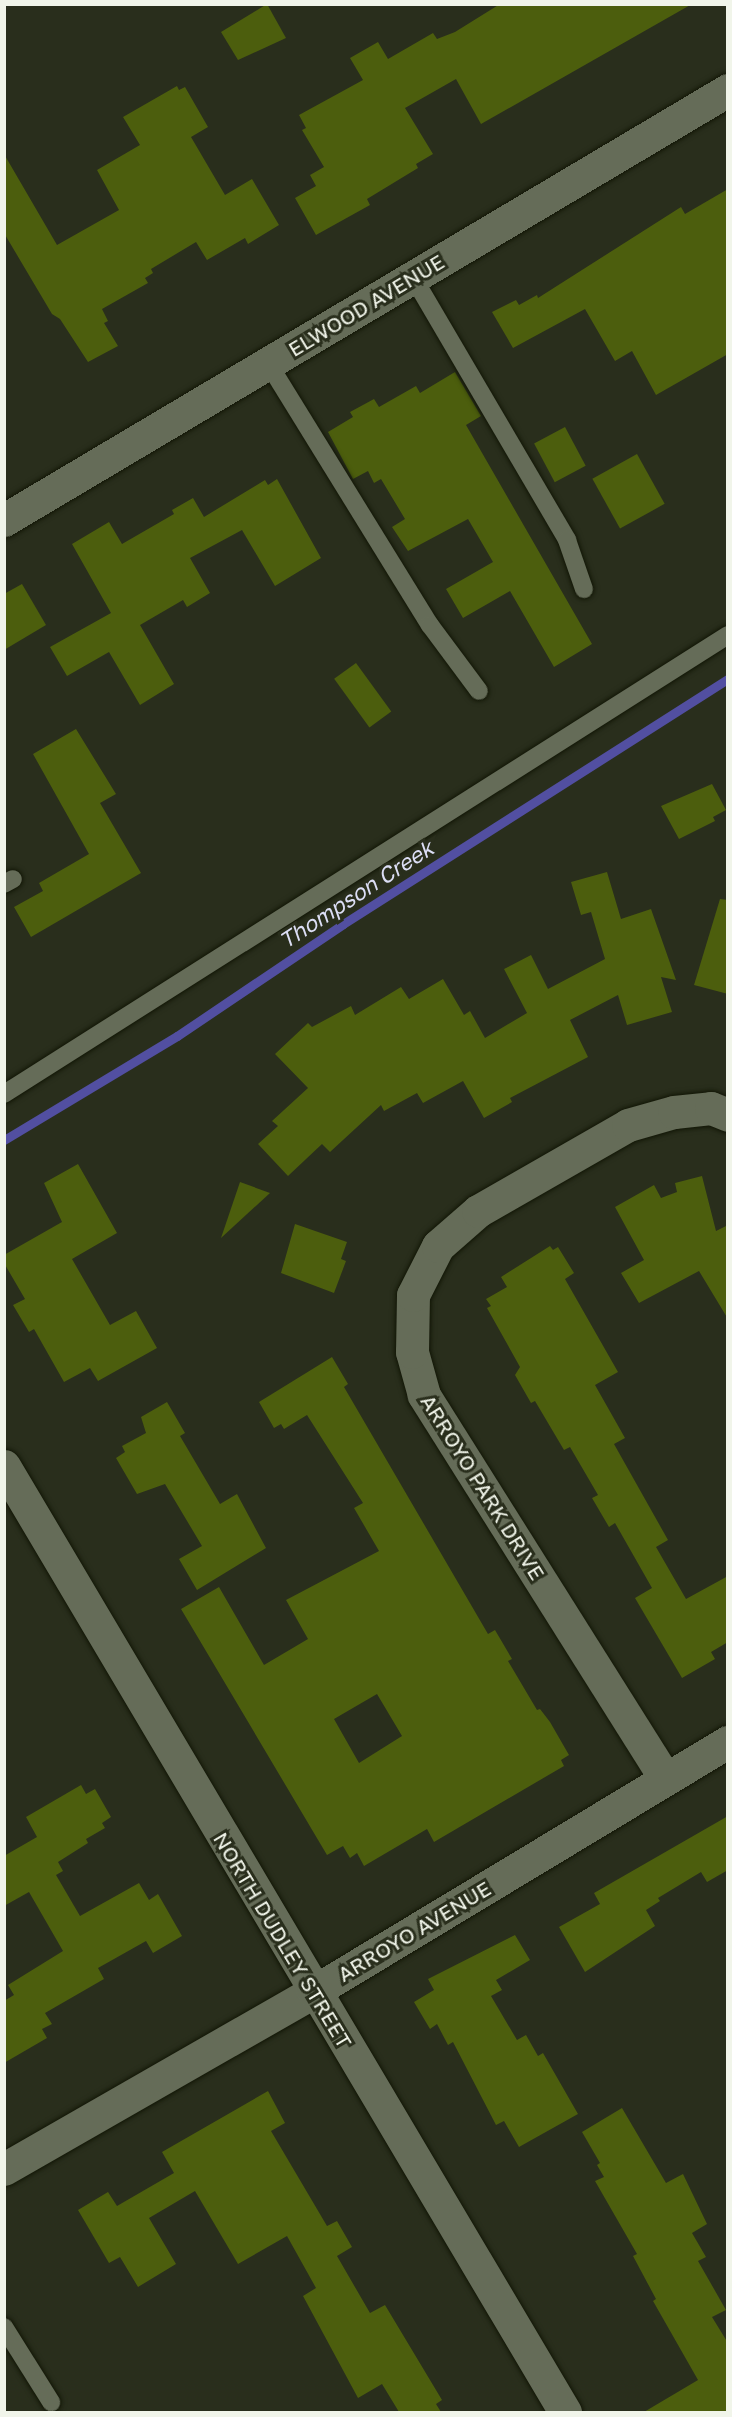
<!DOCTYPE html>
<style>
body{margin:0}
#map{position:relative;width:732px;height:2417px;overflow:hidden;background:#292e1c;font-family:"Golos Text",sans-serif}
div>[style]{position:absolute}
.stream>*{height:9px;margin:-4.5px;padding:0 4.5px;transform-origin:4.5px;border-radius:4.5px;background:#524fa1}
.building>*{inset:0;background:#4c5e0d;transform-origin:0 0}
.roads{filter:drop-shadow(0 0 2px #121606) drop-shadow(0 0 2px #121606)}
.service>*{height:18px;margin:-9px;padding:0 9px;transform-origin:9px;border-radius:9px;background:#656c58}
.minor>*{height:33px;margin:-16.5px;padding:0 16.5px;transform-origin:16.5px;border-radius:16.5px;background:#656c58}
.tertiary>*{height:33px;margin:-16.5px;padding:0 16.5px;transform-origin:16.5px;border-radius:16.5px;background:#656c58}
span{translate:-50% -50%;white-space:nowrap;text-align:center;line-height:1.15;-webkit-text-stroke:6px #292e1c;paint-order:stroke}
.street-label{font-size:21px;color:#f1f5ea}
.water-label{font-size:22px;color:#dcdef5;font-style:italic}
.frame{position:absolute;inset:0;border:6px solid #f1f5ea;pointer-events:none}
</style>
<div id="map">
<div class="stream">
<div style="left:4px;top:1140px;width:202px;rotate:-31deg"></div>
<div style="left:177px;top:1036px;width:200px;rotate:-34deg"></div>
<div style="left:343px;top:924px;width:456px;rotate:-32.5deg"></div>
</div>
<div class="building">
<div style="clip-path:polygon(267px 4px,286px 38px,238px 60px,221px 32px)"></div>
<div style="clip-path:polygon(500px 4px,692px 4px,481px 124px,456px 79px,405px 108px,433px 154px,416px 164px,418px 168px,367px 199px,370px 205px,316px 235px,295px 198px,316px 186px,310px 175px,324px 167px,302px 130px,306px 128px,299px 115px,363px 80px,350px 58px,378px 42px,388px 59px,433px 33px,437px 39px,455px 32px)"></div>
<div style="clip-path:polygon(177px 86px,179px 90px,185px 87px,208px 127px,191px 137px,225px 195px,252px 179px,279px 225px,248px 244px,245px 238px,207px 260px,196px 242px,151px 269px,153px 273px,145px 278px,148px 283px,102px 309px,108px 321px,104px 323px,118px 346px,88px 362px,60px 319px,52px 314px,4px 233px,4px 154px,57px 245px,119px 210px,97px 170px,140px 145px,123px 117px)"></div>
<div style="clip-path:polygon(728px 189px,728px 354px,656px 395px,632px 351px,615px 361px,585px 309px,513px 348px,492px 312px,516px 300px,519px 305px,537px 295px,538px 298px,681px 207px,685px 214px)"></div>
<div style="clip-path:polygon(455px 372px,481px 416px,466px 425px,592px 644px,554px 667px,510px 591px,463px 618px,446px 589px,493px 562px,468px 519px,408px 551px,392px 527px,405px 519px,381px 479px,374px 483px,368px 471px,353px 479px,328px 432px,353px 417px,350px 412px,374px 399px,379px 407px,416px 386px,420px 393px)"></div>
<div style="left:565px;top:427px;width:44px;height:35px;rotate:62deg"></div>
<div style="left:637px;top:454px;width:57px;height:51px;rotate:61deg"></div>
<div style="clip-path:polygon(277px 479px,321px 558px,275px 586px,242px 530px,190px 558px,210px 593px,187px 607px,183px 600px,140px 625px,174px 684px,140px 705px,109px 652px,67px 676px,50px 647px,111px 613px,72px 544px,109px 522px,122px 544px,174px 514px,172px 510px,193px 498px,204px 517px,265px 480px,268px 485px)"></div>
<div style="clip-path:polygon(22px 584px,46px 625px,4px 650px,4px 594px)"></div>
<div style="left:356px;top:663px;width:60px;height:27px;rotate:54deg"></div>
<div style="clip-path:polygon(76px 729px,116px 794px,100px 803px,141px 873px,31px 937px,14px 907px,43px 891px,39px 883px,89px 854px,33px 754px)"></div>
<div style="clip-path:polygon(712px 784px,726px 810px,713px 817px,715px 821px,679px 839px,661px 806px)"></div>
<div style="clip-path:polygon(607px 872px,621px 919px,651px 909px,676px 980px,661px 977px,672px 1012px,627px 1025px,618px 995px,570px 1020px,588px 1057px,510px 1098px,512px 1102px,484px 1118px,463px 1081px,423px 1103px,417px 1093px,384px 1111px,381px 1105px,330px 1152px,322px 1144px,288px 1176px,258px 1144px,278px 1126px,272px 1121px,308px 1088px,275px 1054px,308px 1023px,312px 1027px,351px 1006px,355px 1015px,401px 987px,409px 999px,443px 979px,464px 1015px,470px 1011px,485px 1038px,527px 1013px,504px 969px,531px 955px,548px 989px,605px 959px,591px 912px,581px 915px,571px 882px)"></div>
<div style="clip-path:polygon(720px 899px,728px 900px,728px 994px,694px 985px)"></div>
<div style="clip-path:polygon(78px 1164px,117px 1233px,72px 1259px,110px 1325px,136px 1311px,157px 1348px,98px 1381px,90px 1368px,64px 1382px,34px 1329px,29px 1332px,13px 1305px,25px 1299px,4px 1263px,4px 1255px,62px 1222px,44px 1183px)"></div>
<div style="clip-path:polygon(702px 1176px,716px 1231px,728px 1225px,728px 1319px,699px 1271px,639px 1303px,621px 1273px,644px 1260px,615px 1207px,654px 1185px,661px 1198px,677px 1192px,675px 1183px)"></div>
<div style="clip-path:polygon(240px 1182px,270px 1193px,221px 1238px)"></div>
<div style="clip-path:polygon(295px 1224px,347px 1242px,341px 1259px,346px 1261px,334px 1293px,281px 1273px)"></div>
<div style="clip-path:polygon(550px 1246px,553px 1250px,558px 1247px,574px 1273px,565px 1279px,618px 1372px,595px 1385px,625px 1438px,614px 1444px,668px 1540px,656px 1547px,686px 1599px,728px 1576px,728px 1642px,711px 1652px,715px 1659px,682px 1678px,635px 1598px,652px 1588px,615px 1523px,609px 1527px,592px 1498px,598px 1495px,570px 1447px,564px 1450px,535px 1401px,531px 1403px,515px 1375px,520px 1367px,487px 1308px,491px 1306px,486px 1299px,507px 1287px,501px 1277px)"></div>
<div style="clip-path:polygon(evenodd,332px 1357px,348px 1384px,344px 1387px,488px 1634px,495px 1630px,512px 1659px,508px 1661px,537px 1710px,540px 1709px,550px 1722px,569px 1755px,561px 1760px,564px 1766px,434px 1842px,427px 1829px,364px 1866px,357px 1853px,350px 1858px,343px 1846px,327px 1855px,181px 1609px,219px 1587px,264px 1665px,308px 1639px,286px 1600px,379px 1551px,354px 1508px,363px 1503px,307px 1415px,284px 1429px,281px 1424px,274px 1428px,259px 1402px,332px 1357px,377px 1694px,402px 1736px,359px 1763px,334px 1719px,377px 1694px)"></div>
<div style="clip-path:polygon(167px 1402px,185px 1433px,180px 1436px,220px 1504px,237px 1494px,266px 1548px,197px 1590px,179px 1559px,202px 1546px,165px 1484px,137px 1494px,116px 1458px,125px 1452px,122px 1446px,146px 1433px,141px 1417px)"></div>
<div style="clip-path:polygon(81px 1785px,86px 1794px,95px 1789px,111px 1817px,102px 1823px,105px 1828px,86px 1839px,88px 1843px,58px 1862px,63px 1871px,56px 1875px,80px 1916px,139px 1883px,149px 1900px,158px 1894px,182px 1936px,153px 1953px,146px 1941px,98px 1968px,104px 1979px,45px 2013px,52px 2024px,42px 2029px,47px 2038px,4px 2063px,4px 2001px,14px 1995px,8px 1985px,63px 1951px,29px 1892px,4px 1906px,4px 1856px,37px 1837px,26px 1817px)"></div>
<div style="clip-path:polygon(728px 1816px,728px 1870px,707px 1882px,701px 1872px,658px 1898px,660px 1901px,646px 1910px,655px 1926px,585px 1972px,559px 1927px,600px 1904px,594px 1893px)"></div>
<div style="clip-path:polygon(515px 1935px,530px 1960px,496px 1980px,502px 1990px,491px 1996px,517px 2040px,526px 2035px,538px 2056px,543px 2053px,578px 2114px,519px 2147px,504px 2121px,496px 2125px,453px 2042px,448px 2045px,437px 2024px,430px 2029px,414px 2002px,434px 1990px,428px 1979px)"></div>
<div style="clip-path:polygon(268px 2091px,285px 2123px,271px 2131px,327px 2226px,337px 2221px,352px 2247px,337px 2256px,370px 2313px,385px 2305px,442px 2400px,436px 2404px,441px 2412px,399px 2412px,382px 2384px,358px 2398px,303px 2296px,316px 2288px,287px 2236px,238px 2264px,195px 2191px,149px 2218px,176px 2264px,138px 2287px,120px 2257px,109px 2263px,78px 2210px,108px 2192px,117px 2206px,174px 2173px,162px 2152px)"></div>
<div style="clip-path:polygon(622px 2108px,666px 2183px,683px 2174px,707px 2224px,692px 2233px,706px 2257px,698px 2261px,726px 2310px,712px 2317px,728px 2343px,728px 2412px,644px 2412px,698px 2380px,653px 2301px,656px 2299px,633px 2256px,637px 2254px,595px 2181px,604px 2177px,597px 2165px,600px 2163px,582px 2132px)"></div>
</div>
<div class="roads">
<div class="service">
<div style="left:413px;top:277px;width:305px;rotate:59.6deg"></div>
<div style="left:567px;top:540px;width:52px;rotate:70.9deg"></div>
<div style="left:268px;top:363px;width:308px;rotate:58.3deg"></div>
<div style="left:430px;top:625px;width:82px;rotate:53.4deg"></div>
<div style="left:4px;top:884px;width:10px;rotate:-29deg"></div>
<div style="left:4px;top:1094px;width:857px;rotate:-32.37deg"></div>
<div style="left:4px;top:2327px;width:89px;rotate:57.9deg"></div>
</div>
<div class="minor">
<div style="left:4px;top:520px;width:842px;rotate:-30.71deg"></div>
<div style="left:665px;top:1778px;width:453px;rotate:-122.2deg"></div>
<div style="left:424px;top:1395px;width:45px;rotate:-105.6deg"></div>
<div style="left:412px;top:1352px;width:57px;rotate:-89deg"></div>
<div style="left:413px;top:1295px;width:55px;rotate:-63deg"></div>
<div style="left:438px;top:1246px;width:53px;rotate:-41.2deg"></div>
<div style="left:478px;top:1211px;width:173px;rotate:-29.8deg"></div>
<div style="left:628px;top:1125px;width:48px;rotate:-15.8deg"></div>
<div style="left:674px;top:1112px;width:37px;rotate:-6deg"></div>
<div style="left:711px;top:1108px;width:18px;rotate:22deg"></div>
</div>
<div class="tertiary">
<div style="left:4px;top:1466px;width:1100px;rotate:59.33deg"></div>
<div style="left:4px;top:2169px;width:356px;rotate:-29.8deg"></div>
<div style="left:313px;top:1992px;width:484px;rotate:-31.1deg"></div>
</div>
</div>
<div class="street-label">
<span style="left:366px;top:305px;rotate:-31deg">ELWOOD AVENUE</span>
<span style="left:483px;top:1487px;rotate:58deg">ARROYO PARK DRIVE</span>
<span style="left:414px;top:1931px;rotate:-31deg">ARROYO AVENUE</span>
<span style="left:283px;top:1940px;rotate:59deg">NORTH DUDLEY STREET</span>
</div>
<div class="water-label">
<span style="left:356px;top:894px;rotate:-33deg">Thompson Creek</span>
</div>
<div class="frame"></div>
</div>
